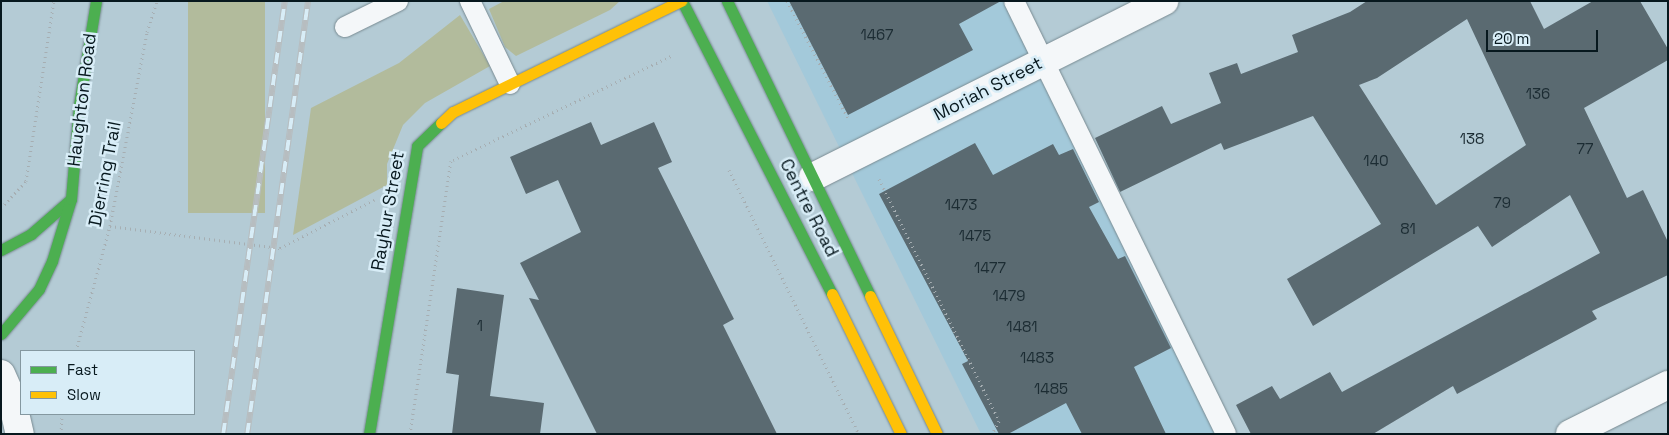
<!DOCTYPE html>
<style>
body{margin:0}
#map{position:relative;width:1669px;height:435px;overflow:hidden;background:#b4cbd5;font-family:"Space Grotesk",sans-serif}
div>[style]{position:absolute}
.built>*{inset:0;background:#a3c9da}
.green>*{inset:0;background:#b2bb9c;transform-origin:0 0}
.building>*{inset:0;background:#5a6a71}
.path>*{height:3px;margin-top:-1.5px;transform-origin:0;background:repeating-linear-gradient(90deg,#a6aeb2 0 1px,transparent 0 5px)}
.roads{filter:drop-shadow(0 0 1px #788a91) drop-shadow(0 0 1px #788a91)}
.lane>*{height:20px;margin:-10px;padding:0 10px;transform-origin:10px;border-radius:10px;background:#f4f7f9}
.street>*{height:28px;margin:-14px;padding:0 14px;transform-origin:14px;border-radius:14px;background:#f4f7f9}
.fast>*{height:11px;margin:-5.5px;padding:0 5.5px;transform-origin:5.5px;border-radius:5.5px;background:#4caf50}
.slow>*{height:11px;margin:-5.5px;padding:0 5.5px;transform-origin:5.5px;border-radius:5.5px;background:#ffc107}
.rail>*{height:5.5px;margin-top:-2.75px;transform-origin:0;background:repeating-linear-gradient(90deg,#d8edf7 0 11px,#b7bdc0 0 22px);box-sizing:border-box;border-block:1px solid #b7bdc0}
span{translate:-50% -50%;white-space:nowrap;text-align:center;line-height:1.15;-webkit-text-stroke:5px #d8edf7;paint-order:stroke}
.number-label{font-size:15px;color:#1c2c33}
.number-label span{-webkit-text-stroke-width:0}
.street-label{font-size:18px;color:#07181e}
.frame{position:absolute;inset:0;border:2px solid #07181e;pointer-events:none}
.legend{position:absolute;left:20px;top:350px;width:175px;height:65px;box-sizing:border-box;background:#d8edf7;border:1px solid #8498a0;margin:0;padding:6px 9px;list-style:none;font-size:15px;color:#07181e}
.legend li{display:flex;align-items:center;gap:10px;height:25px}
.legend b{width:25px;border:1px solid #8498a0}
.scale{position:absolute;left:1486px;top:30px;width:112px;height:22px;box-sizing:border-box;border:2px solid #07181e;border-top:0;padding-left:6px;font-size:15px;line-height:18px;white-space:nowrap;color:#07181e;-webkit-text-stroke:4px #d8edf7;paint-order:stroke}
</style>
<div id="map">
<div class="built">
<div style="clip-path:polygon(767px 1px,1015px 1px,1232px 434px,981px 434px)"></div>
</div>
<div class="green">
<div style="left:188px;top:1px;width:77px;height:212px"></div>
<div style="clip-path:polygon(504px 1px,620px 1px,610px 10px,516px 56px,505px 47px,489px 9px)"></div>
<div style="clip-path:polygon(460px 15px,490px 66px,425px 103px,403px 125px,387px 164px,387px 185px,293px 235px,311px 108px,399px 63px)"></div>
</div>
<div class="building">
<div style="clip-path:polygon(789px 1px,1001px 1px,959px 24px,973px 50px,848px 115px)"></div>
<div style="clip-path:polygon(evenodd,1367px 1px,1530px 1px,1544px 29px,1593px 1px,1640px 1px,1668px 49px,1668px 60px,1584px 108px,1627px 198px,1643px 190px,1668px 242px,1668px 275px,1592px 311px,1597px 319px,1457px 394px,1453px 386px,1373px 434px,1251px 434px,1236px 405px,1272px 386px,1280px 399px,1330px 372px,1342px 392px,1600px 253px,1570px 195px,1492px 247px,1478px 226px,1313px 326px,1287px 279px,1381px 224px,1313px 116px,1224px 150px,1221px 143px,1120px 192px,1095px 138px,1162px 106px,1171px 124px,1221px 103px,1209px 73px,1237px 63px,1241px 74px,1298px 52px,1292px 35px,1350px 12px,1367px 1px,1467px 19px,1526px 145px,1436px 205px,1359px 85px,1377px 78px,1467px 19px)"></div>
<div style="clip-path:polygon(591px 122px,601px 145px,654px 122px,672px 162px,658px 168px,734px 319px,723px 325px,777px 434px,597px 434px,529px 298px,539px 300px,520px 263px,581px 232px,558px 180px,526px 194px,510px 157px)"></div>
<div style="clip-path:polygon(975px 143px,993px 175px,1053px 144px,1059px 155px,1073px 149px,1099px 202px,1089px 207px,1118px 259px,1125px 256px,1171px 348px,1134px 367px,1166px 434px,1082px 434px,1066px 403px,1008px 434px,999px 434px,962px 364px,968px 361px,879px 194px)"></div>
<div style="clip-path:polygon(457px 288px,504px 295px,490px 396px,544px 403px,540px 434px,452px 434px,459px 375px,446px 373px)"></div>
</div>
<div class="path">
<div style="left:787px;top:1px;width:134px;rotate:62.5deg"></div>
<div style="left:453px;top:160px;width:244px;rotate:-25.5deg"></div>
<div style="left:729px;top:170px;width:294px;rotate:63.8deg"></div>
<div style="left:879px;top:179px;width:270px;rotate:63.6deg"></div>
<div style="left:999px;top:421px;width:15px;rotate:118deg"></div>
<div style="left:1px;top:208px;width:37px;rotate:-47deg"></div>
<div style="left:26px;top:181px;width:182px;rotate:-81.2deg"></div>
<div style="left:110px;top:226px;width:171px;rotate:7.4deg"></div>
<div style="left:280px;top:248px;width:106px;rotate:-27.1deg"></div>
<div style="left:76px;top:351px;width:130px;rotate:-74.8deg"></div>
<div style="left:110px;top:226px;width:197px;rotate:-79.2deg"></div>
<div style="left:147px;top:32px;width:33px;rotate:-72deg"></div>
<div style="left:61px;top:434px;width:20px;rotate:-87deg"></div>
<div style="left:410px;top:434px;width:276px;rotate:-81.5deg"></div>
</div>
<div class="roads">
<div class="lane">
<div style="left:470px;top:1px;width:92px;rotate:64.3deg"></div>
<div style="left:1014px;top:1px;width:482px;rotate:63.9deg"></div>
<div style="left:345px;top:27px;width:59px;rotate:-26.1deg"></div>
</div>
<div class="street">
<div style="left:813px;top:177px;width:393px;rotate:-26.6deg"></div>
<div style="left:1px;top:374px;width:24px;rotate:66deg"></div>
<div style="left:11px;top:396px;width:39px;rotate:77deg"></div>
<div style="left:1570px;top:434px;width:110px;rotate:-26.6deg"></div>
</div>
<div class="fast">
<div style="left:682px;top:1px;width:329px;rotate:62.9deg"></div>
<div style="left:727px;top:1px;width:328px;rotate:64.1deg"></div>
<div style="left:1px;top:250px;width:34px;rotate:-28deg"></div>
<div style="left:31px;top:234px;width:53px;rotate:-41.2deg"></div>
<div style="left:1px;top:334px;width:59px;rotate:-49.8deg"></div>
<div style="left:39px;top:289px;width:31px;rotate:-65deg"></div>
<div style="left:52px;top:261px;width:65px;rotate:-73deg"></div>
<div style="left:71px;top:199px;width:94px;rotate:-85.1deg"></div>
<div style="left:79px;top:105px;width:105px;rotate:-80.7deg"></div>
<div style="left:369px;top:434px;width:292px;rotate:-80.5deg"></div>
<div style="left:417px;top:146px;width:33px;rotate:-44deg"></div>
</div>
<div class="slow">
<div style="left:441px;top:123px;width:16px;rotate:-43deg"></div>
<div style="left:453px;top:112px;width:254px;rotate:-26deg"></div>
<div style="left:832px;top:294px;width:156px;rotate:63.8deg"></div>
<div style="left:870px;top:296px;width:153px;rotate:64.1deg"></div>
</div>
</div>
<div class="rail">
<div style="left:223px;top:434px;width:437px;rotate:-81.9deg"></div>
<div style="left:247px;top:434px;width:437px;rotate:-82deg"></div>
</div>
<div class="number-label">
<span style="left:877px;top:35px">1467</span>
<span style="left:1538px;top:94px">136</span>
<span style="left:1472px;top:139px">138</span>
<span style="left:1585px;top:149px">77</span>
<span style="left:1376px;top:161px">140</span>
<span style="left:1502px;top:203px">79</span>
<span style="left:961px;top:205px">1473</span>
<span style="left:1408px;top:229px">81</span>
<span style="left:975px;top:236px">1475</span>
<span style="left:990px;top:268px">1477</span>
<span style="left:1009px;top:296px">1479</span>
<span style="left:480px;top:326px">1</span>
<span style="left:1022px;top:327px">1481</span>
<span style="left:1037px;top:358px">1483</span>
<span style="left:1051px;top:389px">1485</span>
</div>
<div class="street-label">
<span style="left:988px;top:89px;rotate:-27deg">Moriah Street</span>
<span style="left:82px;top:100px;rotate:-83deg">Haughton Road</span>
<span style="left:105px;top:174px;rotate:-79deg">Djerring Trail</span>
<span style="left:809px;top:208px;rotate:63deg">Centre Road</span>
<span style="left:388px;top:211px;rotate:-80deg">Rayhur Street</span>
</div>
<div class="frame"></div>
<ul class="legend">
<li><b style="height:6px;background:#4caf50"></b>Fast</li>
<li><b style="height:6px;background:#ffc107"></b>Slow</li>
</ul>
<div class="scale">20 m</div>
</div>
